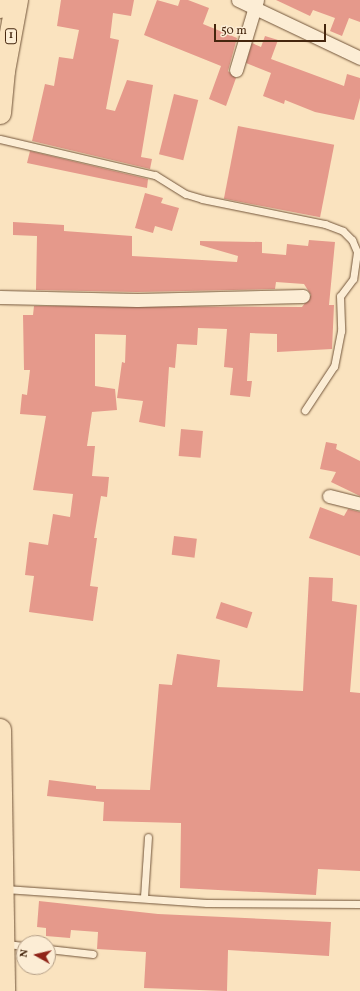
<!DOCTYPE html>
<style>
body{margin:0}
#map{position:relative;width:360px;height:991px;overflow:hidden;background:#fae3bf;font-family:Vollkorn,serif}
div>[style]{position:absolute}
.building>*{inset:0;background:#e5998b;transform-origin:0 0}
.roads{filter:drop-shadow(0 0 1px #72553a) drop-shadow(0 0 1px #72553a)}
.service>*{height:7px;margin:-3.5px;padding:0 3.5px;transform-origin:3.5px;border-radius:3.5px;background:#fcedd5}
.minor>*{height:13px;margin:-6.5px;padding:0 6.5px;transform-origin:6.5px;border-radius:6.5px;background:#fcedd5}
.trunk>*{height:22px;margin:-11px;padding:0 11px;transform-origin:11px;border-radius:11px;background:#fae3bf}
span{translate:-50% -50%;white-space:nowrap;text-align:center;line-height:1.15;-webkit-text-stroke:3.5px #fcedd5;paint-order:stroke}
.shield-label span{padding:1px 3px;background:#fcedd5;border:1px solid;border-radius:3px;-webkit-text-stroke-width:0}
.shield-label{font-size:10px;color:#45260e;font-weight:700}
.north{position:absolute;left:16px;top:935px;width:40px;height:40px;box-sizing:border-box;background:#fcedd5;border:1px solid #b39d85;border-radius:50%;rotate:278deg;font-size:11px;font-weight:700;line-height:16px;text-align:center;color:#45260e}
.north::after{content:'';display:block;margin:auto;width:14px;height:18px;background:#8f2418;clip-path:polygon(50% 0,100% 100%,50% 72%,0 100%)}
.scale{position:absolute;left:214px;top:24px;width:112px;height:18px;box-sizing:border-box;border:2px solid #45260e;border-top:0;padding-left:5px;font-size:12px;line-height:14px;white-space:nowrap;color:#45260e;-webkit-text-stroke:3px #fcedd5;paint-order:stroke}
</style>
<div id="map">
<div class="building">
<div style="clip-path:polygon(61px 0,134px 0,131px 16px,113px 13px,110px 38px,119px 40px,106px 109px,115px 111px,127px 80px,153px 85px,141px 157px,152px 159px,150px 169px,32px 141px,45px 84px,54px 86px,59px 57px,73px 59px,79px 30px,57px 26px)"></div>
<div style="clip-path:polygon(157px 0,178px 6px,180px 0,188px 0,209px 8px,203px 24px,237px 38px,228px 71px,236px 78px,226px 106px,209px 99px,221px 66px,144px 35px)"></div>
<div style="clip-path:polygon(276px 0,360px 0,360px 22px,349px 18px,342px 36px,330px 31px,335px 18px,313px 10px,310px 16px)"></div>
<div style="clip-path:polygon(265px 36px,278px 40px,271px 59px,344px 86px,347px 74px,360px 78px,360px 98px,354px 120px,315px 112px,285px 100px,284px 104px,263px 96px,271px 73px,246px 63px,252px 43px,261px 47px)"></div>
<div style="left:174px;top:94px;width:25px;height:62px;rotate:14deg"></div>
<div style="left:238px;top:126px;width:98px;height:74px;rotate:11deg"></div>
<div style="clip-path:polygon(30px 151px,148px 179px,147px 188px,27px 163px)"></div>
<div style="clip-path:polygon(145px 193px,163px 198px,161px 203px,179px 208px,172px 231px,155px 226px,153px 233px,135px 228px)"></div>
<div style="clip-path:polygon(13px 222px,64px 225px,64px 231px,132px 236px,132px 256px,237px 262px,238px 256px,200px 245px,200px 241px,262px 242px,262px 253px,286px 255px,287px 244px,308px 246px,309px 240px,335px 242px,329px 305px,334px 305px,332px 349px,277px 352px,277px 334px,250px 333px,247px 381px,252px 381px,250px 397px,230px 395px,233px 368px,224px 367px,227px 329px,198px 328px,197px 345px,177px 344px,175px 368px,169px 367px,165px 427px,139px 422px,143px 401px,117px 398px,122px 362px,125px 363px,126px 335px,95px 334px,95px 386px,115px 389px,117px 410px,92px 412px,87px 446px,95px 446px,92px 476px,109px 477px,107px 497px,101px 496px,94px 538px,97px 538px,90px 586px,98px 587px,93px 621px,29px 612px,34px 576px,25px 575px,29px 542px,48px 545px,53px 514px,70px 517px,73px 494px,33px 490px,46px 416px,20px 414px,22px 394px,27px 395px,30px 370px,24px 370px,23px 315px,33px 315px,34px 306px,302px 307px,311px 295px,304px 284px,276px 282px,275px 289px,137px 292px,36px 290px,37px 236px,13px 235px)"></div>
<div style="left:181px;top:429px;width:22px;height:27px;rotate:5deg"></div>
<div style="clip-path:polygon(326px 442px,337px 444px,336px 449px,360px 461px,360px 496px,331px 482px,336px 472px,320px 469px)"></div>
<div style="clip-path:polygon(320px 507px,344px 516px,348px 509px,360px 512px,360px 556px,309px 538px)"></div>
<div style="left:174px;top:536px;width:23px;height:19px;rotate:7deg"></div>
<div style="clip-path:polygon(309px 577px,333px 578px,332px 601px,357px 605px,350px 692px,360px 693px,360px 871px,318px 869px,316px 895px,180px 888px,181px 823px,103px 821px,104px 802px,47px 796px,49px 780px,96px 786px,96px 789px,150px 790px,159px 684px,172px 685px,177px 654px,220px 660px,217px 687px,303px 691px)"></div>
<div style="left:221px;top:602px;width:33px;height:17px;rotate:18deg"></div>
<div style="clip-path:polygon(39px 901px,158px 914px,331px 922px,329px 956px,228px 950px,227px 991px,144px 988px,146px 952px,97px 949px,98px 932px,71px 930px,70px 938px,46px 936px,46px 928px,37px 927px)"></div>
</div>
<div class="roads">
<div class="service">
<div style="left:0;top:139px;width:159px;rotate:13.1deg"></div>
<div style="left:155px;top:175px;width:36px;rotate:32deg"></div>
<div style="left:186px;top:194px;width:17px;rotate:17deg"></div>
<div style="left:202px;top:199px;width:126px;rotate:11.5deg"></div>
<div style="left:325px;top:224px;width:19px;rotate:21deg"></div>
<div style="left:343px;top:231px;width:13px;rotate:45deg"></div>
<div style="left:352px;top:240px;width:13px;rotate:67deg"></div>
<div style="left:357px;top:252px;width:27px;rotate:98deg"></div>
<div style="left:353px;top:279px;width:21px;rotate:127deg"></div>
<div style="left:340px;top:296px;width:35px;rotate:88deg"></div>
<div style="left:341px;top:331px;width:36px;rotate:101deg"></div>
<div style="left:334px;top:366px;width:53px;rotate:123.4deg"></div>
<div style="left:5px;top:889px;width:202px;rotate:4deg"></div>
<div style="left:207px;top:903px;width:153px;rotate:0.4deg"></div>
<div style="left:144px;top:897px;width:60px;rotate:-86.2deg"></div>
<div style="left:6px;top:944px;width:18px;rotate:6deg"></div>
<div style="left:48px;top:949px;width:45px;rotate:6.3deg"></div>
</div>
<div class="minor">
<div style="left:238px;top:0;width:135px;rotate:25.4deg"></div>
<div style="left:236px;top:70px;width:73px;rotate:-73.3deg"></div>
<div style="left:0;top:297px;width:137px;rotate:1.3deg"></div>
<div style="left:137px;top:300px;width:166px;rotate:-1.4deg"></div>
<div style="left:329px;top:496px;width:32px;rotate:14deg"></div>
</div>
<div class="trunk">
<div style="left:0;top:7px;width:7px;rotate:-82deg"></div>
<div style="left:0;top:113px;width:42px;rotate:-84.6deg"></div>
<div style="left:4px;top:71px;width:72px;rotate:-79.6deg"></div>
<div style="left:0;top:730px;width:261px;rotate:89.1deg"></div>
</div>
</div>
<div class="shield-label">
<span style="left:11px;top:36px">1</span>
</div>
<div class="north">N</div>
<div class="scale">50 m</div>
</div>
